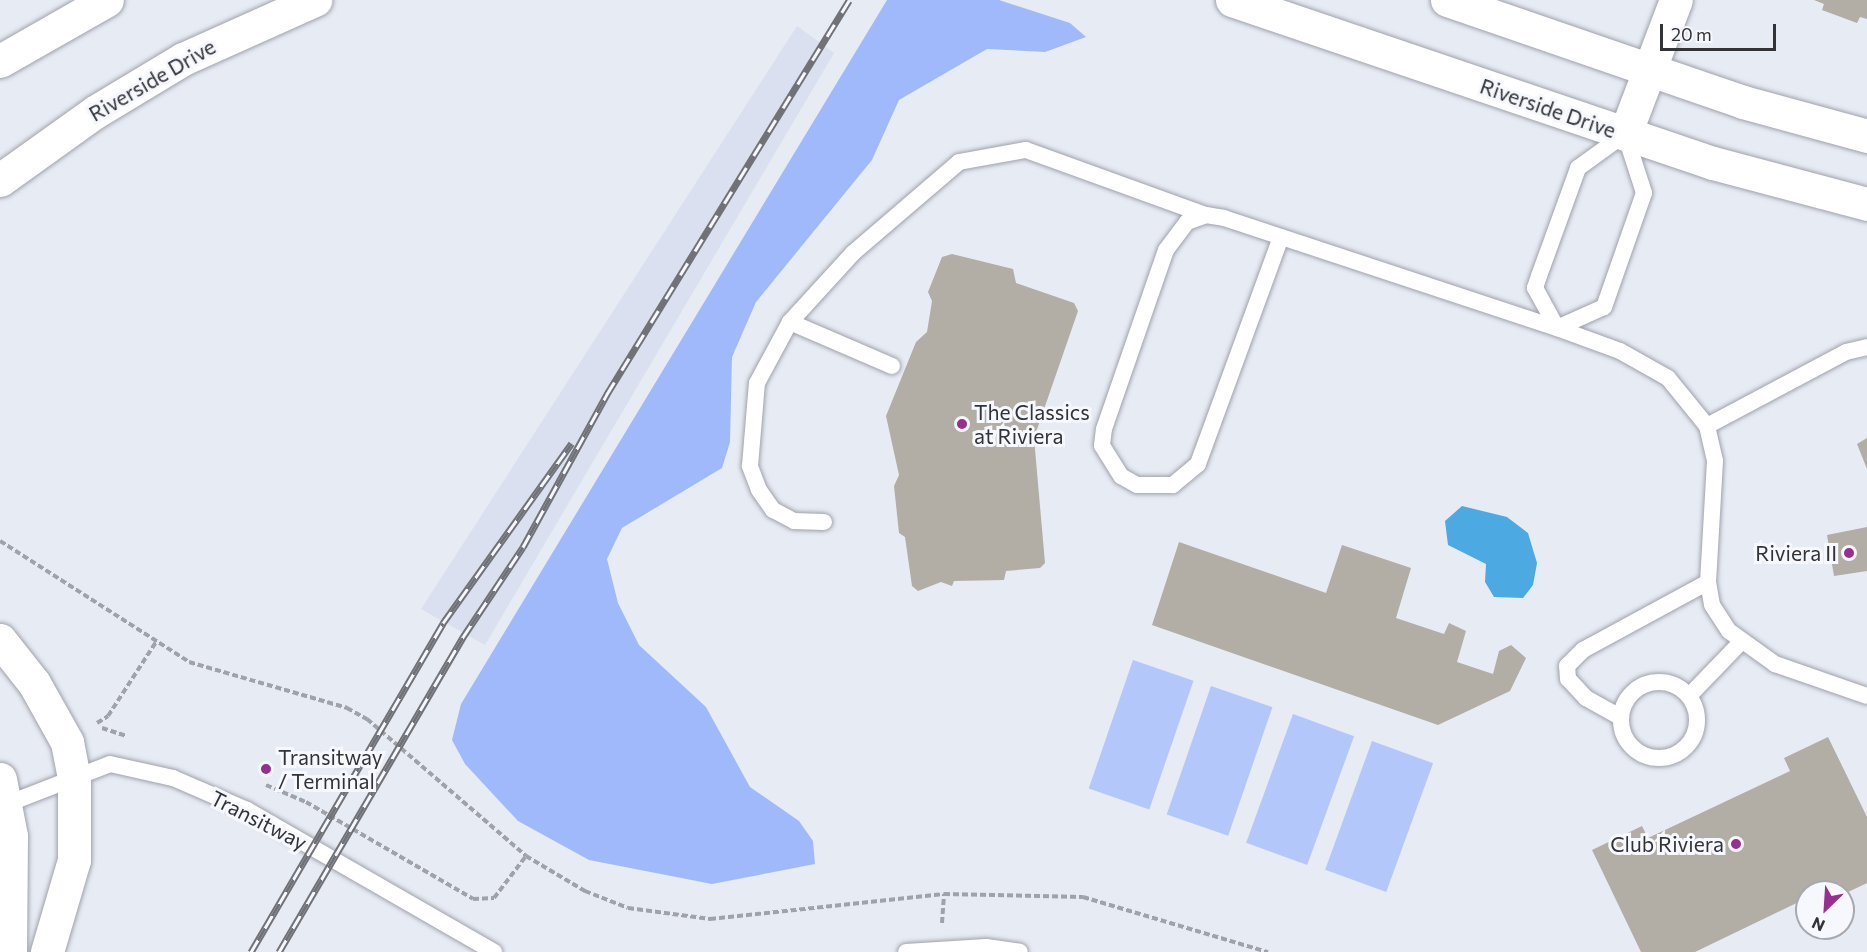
<!DOCTYPE html>
<style>
body{margin:0}
#map{position:relative;width:1867px;height:952px;overflow:hidden;background:#e7ebf4;font-family:Commissioner,sans-serif}
div>[style]{position:absolute}
.built>*{inset:0;background:#dae0f0}
.green>*{inset:0;background:#b3c7fb;transform-origin:0 0}
.forest>*{inset:0;background:#a0b9fa}
.water>*{inset:0;background:#4ca9e2}
.building>*{inset:0;background:#b2ada5}
.path>*{height:4px;margin-top:-2px;transform-origin:0;background:repeating-linear-gradient(90deg,#9fa2a9 0 6px,transparent 0 9px)}
.roads{filter:drop-shadow(0 0 2px #9fa2ab) drop-shadow(0 0 2px #9fa2ab)}
.service>*{height:16px;margin:-8px;padding:0 8px;transform-origin:8px;border-radius:8px;background:#fff}
.service>.ring{margin:-8px;padding:0;box-sizing:content-box;background:none;border:16px solid #fff;border-radius:50%}
.minor>*{height:33px;margin:-16.5px;padding:0 16.5px;transform-origin:16.5px;border-radius:16.5px;background:#fff}
.tertiary>*{height:33px;margin:-16.5px;padding:0 16.5px;transform-origin:16.5px;border-radius:16.5px;background:#fff}
.primary>*{height:33px;margin:-16.5px;padding:0 16.5px;transform-origin:16.5px;border-radius:16.5px;background:#fff}
.rail>*{height:7px;margin-top:-3.5px;transform-origin:0;background:repeating-linear-gradient(90deg,#f6f8fe 0 14px,#707278 0 28px);box-sizing:border-box;border-block:2px solid #707278}
.dots>*{width:16px;height:16px;translate:-50% -50%;box-sizing:border-box;border:3px solid #f6f8fe;border-radius:50%}
span{translate:-50% -50%;white-space:nowrap;text-align:center;line-height:1.15;-webkit-text-stroke:6px #f6f8fe;paint-order:stroke}
.street-label{font-size:21px;color:#313336}
.poi-label{font-size:21px;color:#313336}
.left{translate:0 -50%;text-align:left}
.right{translate:-100% -50%;text-align:right}
.north{position:absolute;left:1795px;top:880px;width:60px;height:60px;box-sizing:border-box;background:#f6f8fe;border:2px solid #a7a9ae;border-radius:50%;rotate:205deg;font-size:16px;font-weight:700;line-height:24px;text-align:center;color:#313336}
.north::after{content:'';display:block;margin:auto;width:21px;height:27px;background:#982e91;clip-path:polygon(50% 0,100% 100%,50% 72%,0 100%)}
.scale{position:absolute;left:1660px;top:24px;width:116px;height:27px;box-sizing:border-box;border:3px solid #313336;border-top:0;padding-left:8px;font-size:18px;line-height:21px;white-space:nowrap;color:#313336;-webkit-text-stroke:4px #f6f8fe;paint-order:stroke}
</style>
<div id="map">
<div class="built">
<div style="clip-path:polygon(797px 26px,834px 53px,485px 645px,421px 609px)"></div>
</div>
<div class="green">
<div style="left:1133px;top:660px;width:64px;height:136px;rotate:19deg"></div>
<div style="left:1211px;top:686px;width:65px;height:136px;rotate:19deg"></div>
<div style="left:1293px;top:714px;width:65px;height:137px;rotate:20deg"></div>
<div style="left:1372px;top:741px;width:65px;height:137px;rotate:20deg"></div>
</div>
<div class="forest">
<div style="clip-path:polygon(887px 0,999px 0,1070px 23px,1086px 37px,1045px 52px,987px 49px,899px 100px,872px 160px,756px 302px,732px 357px,730px 442px,722px 468px,622px 528px,607px 559px,618px 603px,639px 645px,706px 707px,750px 787px,799px 821px,813px 841px,815px 864px,712px 884px,589px 860px,518px 821px,465px 764px,452px 740px,461px 704px)"></div>
</div>
<div class="water">
<div style="clip-path:polygon(1462px 506px,1507px 517px,1528px 533px,1537px 563px,1533px 585px,1523px 598px,1494px 597px,1485px 582px,1486px 564px,1448px 545px,1445px 521px)"></div>
</div>
<div class="building">
<div style="clip-path:polygon(1814px 0,1867px 0,1867px 19px,1860px 17px,1857px 23px,1822px 10px,1824px 4px)"></div>
<div style="clip-path:polygon(952px 254px,1013px 269px,1016px 283px,1074px 303px,1078px 311px,1034px 438px,1045px 563px,1040px 568px,1006px 571px,1004px 580px,954px 581px,952px 586px,941px 582px,918px 591px,912px 586px,905px 537px,899px 533px,894px 486px,899px 475px,886px 416px,916px 342px,927px 332px,932px 301px,928px 292px,942px 257px)"></div>
<div style="clip-path:polygon(1867px 438px,1867px 469px,1857px 444px)"></div>
<div style="clip-path:polygon(1867px 527px,1867px 571px,1834px 576px,1827px 535px)"></div>
<div style="clip-path:polygon(1179px 542px,1326px 593px,1342px 545px,1411px 568px,1396px 618px,1444px 634px,1449px 623px,1466px 631px,1457px 662px,1493px 674px,1499px 651px,1511px 645px,1526px 658px,1510px 691px,1438px 725px,1152px 625px)"></div>
<div style="clip-path:polygon(1828px 737px,1867px 817px,1867px 883px,1844px 894px,1839px 883px,1807px 892px,1807px 898px,1695px 952px,1641px 952px,1592px 850px,1642px 826px,1648px 838px,1790px 771px,1784px 758px)"></div>
</div>
<div class="path">
<div style="left:0;top:541px;width:224px;rotate:32.6deg"></div>
<div style="left:189px;top:662px;width:165px;rotate:16.2deg"></div>
<div style="left:347px;top:708px;width:23px;rotate:29deg"></div>
<div style="left:367px;top:719px;width:210px;rotate:40.7deg"></div>
<div style="left:526px;top:856px;width:69px;rotate:30.7deg"></div>
<div style="left:585px;top:891px;width:46px;rotate:21.6deg"></div>
<div style="left:628px;top:908px;width:83px;rotate:7.6deg"></div>
<div style="left:710px;top:919px;width:235px;rotate:-6.1deg"></div>
<div style="left:944px;top:894px;width:139px;rotate:1.2deg"></div>
<div style="left:1083px;top:897px;width:193px;rotate:16.6deg"></div>
<div style="left:97px;top:723px;width:13px;rotate:-32deg"></div>
<div style="left:108px;top:716px;width:88px;rotate:-57deg"></div>
<div style="left:102px;top:728px;width:25px;rotate:18deg"></div>
<div style="left:266px;top:785px;width:43px;rotate:23deg"></div>
<div style="left:306px;top:802px;width:193px;rotate:30.1deg"></div>
<div style="left:473px;top:899px;width:21px;rotate:-3deg"></div>
<div style="left:494px;top:898px;width:53px;rotate:-52.7deg"></div>
<div style="left:942px;top:923px;width:29px;rotate:-86deg"></div>
</div>
<div class="roads">
<div class="service">
<div style="left:1625px;top:134px;width:62px;rotate:72.1deg"></div>
<div style="left:1644px;top:193px;width:121px;rotate:109.3deg"></div>
<div style="left:1604px;top:307px;width:51px;rotate:155.9deg"></div>
<div style="left:1557px;top:328px;width:46px;rotate:-118.8deg"></div>
<div style="left:1535px;top:288px;width:13px;rotate:-72deg"></div>
<div style="left:1539px;top:276px;width:115px;rotate:-70.1deg"></div>
<div style="left:1578px;top:168px;width:58px;rotate:-35.9deg"></div>
<div style="left:1281px;top:237px;width:242px;rotate:110.1deg"></div>
<div style="left:1198px;top:464px;width:33px;rotate:140deg"></div>
<div style="left:1173px;top:485px;width:36px;rotate:180deg"></div>
<div style="left:1137px;top:485px;width:18px;rotate:-151deg"></div>
<div style="left:1121px;top:476px;width:36px;rotate:-122deg"></div>
<div style="left:1102px;top:445px;width:16px;rotate:-83deg"></div>
<div style="left:1104px;top:429px;width:189px;rotate:-70.9deg"></div>
<div style="left:1166px;top:250px;width:35px;rotate:-53deg"></div>
<div style="left:1187px;top:222px;width:20px;rotate:-20deg"></div>
<div style="left:1206px;top:215px;width:18px;rotate:9deg"></div>
<div style="left:1224px;top:218px;width:351px;rotate:18.3deg"></div>
<div style="left:1557px;top:328px;width:67px;rotate:20.1deg"></div>
<div style="left:1620px;top:351px;width:55px;rotate:29.4deg"></div>
<div style="left:1668px;top:378px;width:62px;rotate:50.9deg"></div>
<div style="left:1707px;top:426px;width:36px;rotate:77deg"></div>
<div style="left:1715px;top:461px;width:121px;rotate:93.3deg"></div>
<div style="left:1708px;top:582px;width:23px;rotate:80deg"></div>
<div style="left:1712px;top:605px;width:31px;rotate:57deg"></div>
<div style="left:1729px;top:631px;width:57px;rotate:35.7deg"></div>
<div style="left:1775px;top:664px;width:97px;rotate:19.2deg"></div>
<div style="left:790px;top:322px;width:111px;rotate:23.3deg"></div>
<div style="left:1707px;top:426px;width:157px;rotate:-28deg"></div>
<div style="left:1846px;top:352px;width:22px;rotate:-13deg"></div>
<div style="left:824px;top:522px;width:30px;rotate:-178deg"></div>
<div style="left:794px;top:521px;width:24px;rotate:-152deg"></div>
<div style="left:773px;top:510px;width:24px;rotate:-125deg"></div>
<div style="left:759px;top:490px;width:26px;rotate:-111deg"></div>
<div style="left:750px;top:466px;width:83px;rotate:-85.2deg"></div>
<div style="left:757px;top:383px;width:69px;rotate:-61.6deg"></div>
<div style="left:790px;top:322px;width:93px;rotate:-47.6deg"></div>
<div style="left:853px;top:253px;width:140px;rotate:-40.6deg"></div>
<div style="left:959px;top:162px;width:68px;rotate:-10.2deg"></div>
<div style="left:1026px;top:150px;width:191px;rotate:19.9deg"></div>
<div class="ring" style="left:1621px;top:682px;width:60px;height:60px"></div>
<div style="left:1689px;top:696px;width:75px;rotate:-46.1deg"></div>
<div style="left:1620px;top:717px;width:39px;rotate:-151deg"></div>
<div style="left:1586px;top:698px;width:26px;rotate:-133deg"></div>
<div style="left:1568px;top:679px;width:13px;rotate:-94deg"></div>
<div style="left:1567px;top:666px;width:23px;rotate:-45deg"></div>
<div style="left:1583px;top:650px;width:142px;rotate:-28.5deg"></div>
<div style="left:7px;top:804px;width:110px;rotate:-21.2deg"></div>
<div style="left:110px;top:764px;width:65px;rotate:12.5deg"></div>
<div style="left:173px;top:778px;width:81px;rotate:23.4deg"></div>
<div style="left:247px;top:810px;width:285px;rotate:29.9deg"></div>
<div style="left:906px;top:952px;width:80px;rotate:-3.6deg"></div>
<div style="left:986px;top:947px;width:34px;rotate:8deg"></div>
</div>
<div class="minor">
<div style="left:1625px;top:134px;width:143px;rotate:-69.2deg"></div>
</div>
<div class="tertiary">
<div style="left:0;top:640px;width:55px;rotate:51.7deg"></div>
<div style="left:34px;top:683px;width:68px;rotate:60.8deg"></div>
<div style="left:67px;top:742px;width:37px;rotate:79deg"></div>
<div style="left:74px;top:778px;width:82px;rotate:90deg"></div>
<div style="left:74px;top:860px;width:96px;rotate:106.4deg"></div>
<div style="left:0;top:779px;width:58px;rotate:79.1deg"></div>
<div style="left:11px;top:836px;width:116px;rotate:90.5deg"></div>
</div>
<div class="primary">
<div style="left:1232px;top:0;width:508px;rotate:18.72deg"></div>
<div style="left:1713px;top:163px;width:159px;rotate:14.9deg"></div>
<div style="left:1447px;top:0;width:313px;rotate:19deg"></div>
<div style="left:1743px;top:102px;width:129px;rotate:15.3deg"></div>
<div style="left:0;top:61px;width:123px;rotate:-29.7deg"></div>
<div style="left:0;top:180px;width:117px;rotate:-35.6deg"></div>
<div style="left:95px;top:112px;width:103px;rotate:-31.1deg"></div>
<div style="left:183px;top:59px;width:145px;rotate:-24.1deg"></div>
</div>
</div>
<div class="rail">
<div style="left:251px;top:952px;width:381px;rotate:-59.7deg"></div>
<div style="left:443px;top:623px;width:221px;rotate:-54.4deg"></div>
<div style="left:279px;top:952px;width:365px;rotate:-59.7deg"></div>
<div style="left:463px;top:637px;width:108px;rotate:-56.3deg"></div>
<div style="left:523px;top:547px;width:175px;rotate:-61.2deg"></div>
<div style="left:607px;top:394px;width:462px;rotate:-58.4deg"></div>
</div>
<div class="dots">
<div style="left:962px;top:424px;background:#982e91"></div>
<div style="left:1849px;top:553px;background:#982e91"></div>
<div style="left:266px;top:769px;background:#982e91"></div>
<div style="left:1736px;top:844px;background:#982e91"></div>
</div>
<div class="street-label">
<span style="left:152px;top:80px;rotate:-30deg">Riverside Drive</span>
<span style="left:1548px;top:108px;rotate:19deg">Riverside Drive</span>
<span style="left:259px;top:820px;rotate:27deg">Transitway</span>
</div>
<div class="poi-label">
<span class="left" style="left:974px;top:424px">The Classics<br>at Riviera</span>
<span class="right" style="left:1837px;top:553px">Riviera II</span>
<span class="left" style="left:278px;top:769px">Transitway<br>/ Terminal</span>
<span class="right" style="left:1724px;top:844px">Club Riviera</span>
</div>
<div class="north">N</div>
<div class="scale">20 m</div>
</div>
